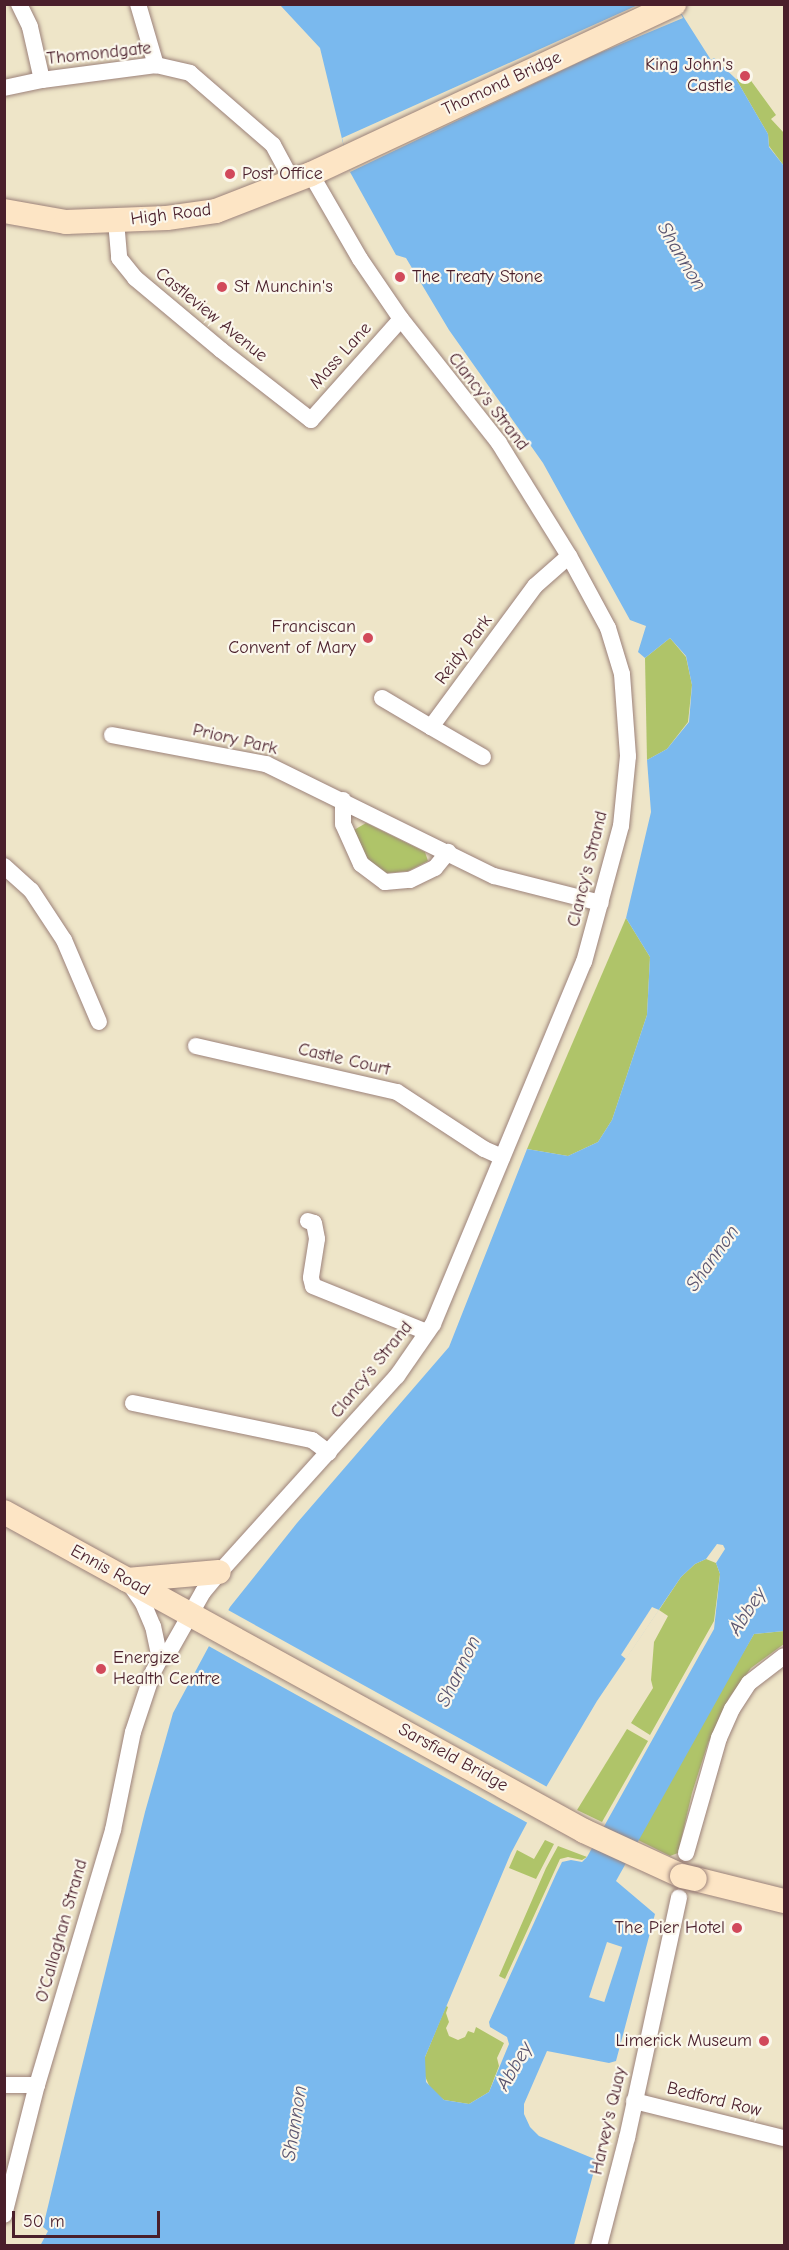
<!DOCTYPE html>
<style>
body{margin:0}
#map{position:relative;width:789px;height:2250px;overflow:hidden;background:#eee5c8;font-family:"Comic Neue",sans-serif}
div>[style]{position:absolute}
.green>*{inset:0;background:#afc469}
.water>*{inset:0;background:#7ab9ee}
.pier>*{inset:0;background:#eee5c8;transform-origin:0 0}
.roads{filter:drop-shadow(0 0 2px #9c827a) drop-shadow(0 0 2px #9c827a)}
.street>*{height:16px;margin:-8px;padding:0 8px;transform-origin:8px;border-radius:8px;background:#fff}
.secondary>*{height:24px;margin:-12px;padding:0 12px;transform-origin:12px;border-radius:12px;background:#fde5c5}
.bridges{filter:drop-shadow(0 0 2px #9c827a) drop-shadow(0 0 2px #9c827a)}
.secondary-bridge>*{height:24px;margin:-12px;padding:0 12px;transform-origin:12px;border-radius:12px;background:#fde5c5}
.dots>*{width:16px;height:16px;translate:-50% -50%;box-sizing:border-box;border:3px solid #fbf7ec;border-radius:50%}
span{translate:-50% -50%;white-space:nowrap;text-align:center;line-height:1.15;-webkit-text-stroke:4.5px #fbf7ec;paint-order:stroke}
.street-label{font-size:18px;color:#4a1f2b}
.poi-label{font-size:18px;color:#4a1f2b}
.right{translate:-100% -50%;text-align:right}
.left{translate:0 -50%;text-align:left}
.water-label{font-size:20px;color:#5b556f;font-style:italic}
.frame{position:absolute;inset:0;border:6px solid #4a1f2b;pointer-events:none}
.scale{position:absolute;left:12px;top:2211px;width:148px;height:27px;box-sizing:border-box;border:3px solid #4a1f2b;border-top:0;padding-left:8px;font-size:18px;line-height:21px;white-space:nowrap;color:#4a1f2b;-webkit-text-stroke:4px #fbf7ec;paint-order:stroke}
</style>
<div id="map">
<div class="green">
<div style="clip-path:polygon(749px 78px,776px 115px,771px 119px,784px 133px,784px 166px,769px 146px,768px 134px,736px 79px)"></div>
<div style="clip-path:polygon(670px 638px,686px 657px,692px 685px,688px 722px,667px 749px,647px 760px,645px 658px)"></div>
<div style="clip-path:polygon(366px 823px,425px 852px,428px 861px,408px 871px,387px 873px,369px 862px,354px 830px)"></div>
<div style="clip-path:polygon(626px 918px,650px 957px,647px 1015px,612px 1120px,598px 1142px,568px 1156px,527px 1149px)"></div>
<div style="clip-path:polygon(706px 1559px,716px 1563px,720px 1574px,714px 1621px,650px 1735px,631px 1723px,653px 1688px,651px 1680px,654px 1642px,668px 1616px,659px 1610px,681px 1577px,695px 1564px)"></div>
<div style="clip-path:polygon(784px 1631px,784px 1644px,751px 1668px,729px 1698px,708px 1743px,692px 1793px,678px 1853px,670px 1856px,638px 1840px,685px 1751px,754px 1634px)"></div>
<div style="clip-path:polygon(627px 1729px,648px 1741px,602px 1822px,577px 1810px)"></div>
<div style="clip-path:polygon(545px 1840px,554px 1844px,536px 1879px,509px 1868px,517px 1850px,534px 1859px)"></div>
<div style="clip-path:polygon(558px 1846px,587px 1857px,582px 1860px,568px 1857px,560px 1859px,505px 1979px,499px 1976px,546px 1868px)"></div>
<div style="clip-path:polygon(446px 2006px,448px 2007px,446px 2013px,449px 2022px,446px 2028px,449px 2036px,458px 2040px,465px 2037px,468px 2031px,474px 2033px,476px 2027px,504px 2043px,497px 2058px,499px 2066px,489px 2092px,469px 2104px,444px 2100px,431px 2090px,424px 2074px,425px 2057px)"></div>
</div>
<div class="water">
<div style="clip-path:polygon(evenodd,280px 5px,676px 5px,711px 60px,714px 58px,736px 79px,768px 134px,769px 147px,784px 166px,784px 1631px,754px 1634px,616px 1881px,655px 1914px,616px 2061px,609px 2063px,547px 2051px,524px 2104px,524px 2114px,530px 2127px,539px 2136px,597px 2160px,574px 2245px,40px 2246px,48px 2231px,43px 2227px,74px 2098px,145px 1812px,173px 1713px,230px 1607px,297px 1523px,449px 1347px,527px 1149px,568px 1156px,598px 1142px,612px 1120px,647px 1015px,650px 957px,626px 918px,651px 812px,647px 760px,667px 749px,689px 722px,692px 685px,686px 656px,670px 638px,645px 658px,638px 652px,646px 626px,630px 620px,543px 463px,449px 330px,406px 258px,396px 255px,350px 172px,320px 48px,280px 5px,717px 1544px,723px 1545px,725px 1549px,716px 1563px,720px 1574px,714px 1629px,587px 1857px,582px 1862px,571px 1860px,562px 1862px,557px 1872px,489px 2022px,490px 2027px,507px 2037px,509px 2044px,489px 2092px,469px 2104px,444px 2100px,426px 2082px,425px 2057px,511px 1853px,545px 1789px,597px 1701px,681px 1577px,695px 1564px,706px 1559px,717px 1544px)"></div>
</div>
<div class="pier">
<div style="clip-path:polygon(638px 5px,676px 5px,683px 18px,590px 57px,350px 172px,342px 138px)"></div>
<div style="clip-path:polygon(652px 1607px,659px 1610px,626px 1659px,621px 1655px)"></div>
<div style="left:228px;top:1610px;width:367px;height:41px;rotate:29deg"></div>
<div style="left:607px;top:1942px;width:16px;height:58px;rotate:18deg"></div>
</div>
<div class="roads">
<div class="street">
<div style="left:19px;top:4px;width:25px;rotate:64deg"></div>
<div style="left:30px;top:27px;width:54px;rotate:77.2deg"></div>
<div style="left:138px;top:4px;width:64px;rotate:73.6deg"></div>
<div style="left:4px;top:88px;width:39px;rotate:-12deg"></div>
<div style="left:42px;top:80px;width:115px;rotate:-7.5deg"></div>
<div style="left:156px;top:65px;width:35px;rotate:13deg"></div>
<div style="left:190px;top:73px;width:110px;rotate:40.9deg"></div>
<div style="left:273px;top:145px;width:42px;rotate:61.6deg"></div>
<div style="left:116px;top:221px;width:37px;rotate:85deg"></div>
<div style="left:119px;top:258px;width:26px;rotate:51deg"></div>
<div style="left:135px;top:278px;width:112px;rotate:39.9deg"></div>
<div style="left:221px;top:350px;width:114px;rotate:37.9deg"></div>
<div style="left:311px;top:420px;width:135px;rotate:-48.3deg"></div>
<div style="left:382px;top:698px;width:57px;rotate:30.6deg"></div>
<div style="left:431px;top:727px;width:175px;rotate:-53.6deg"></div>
<div style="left:535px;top:586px;width:45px;rotate:-41.4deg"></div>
<div style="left:431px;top:727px;width:60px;rotate:30deg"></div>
<div style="left:112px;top:735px;width:157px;rotate:10.7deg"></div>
<div style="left:266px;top:764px;width:254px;rotate:26.2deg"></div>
<div style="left:494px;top:876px;width:110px;rotate:14.2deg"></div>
<div style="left:343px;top:800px;width:24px;rotate:90deg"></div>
<div style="left:343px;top:824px;width:44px;rotate:65.8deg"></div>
<div style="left:361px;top:864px;width:30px;rotate:37deg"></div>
<div style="left:385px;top:882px;width:25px;rotate:-5deg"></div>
<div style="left:410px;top:880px;width:28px;rotate:-26deg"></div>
<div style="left:435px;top:868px;width:21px;rotate:-51deg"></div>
<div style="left:4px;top:866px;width:36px;rotate:42deg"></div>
<div style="left:31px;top:890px;width:60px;rotate:56.6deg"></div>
<div style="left:64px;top:940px;width:89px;rotate:66.9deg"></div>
<div style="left:196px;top:1046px;width:206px;rotate:12.9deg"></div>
<div style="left:397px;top:1092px;width:104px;rotate:33.2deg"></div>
<div style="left:484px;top:1149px;width:20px;rotate:24deg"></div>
<div style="left:308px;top:1221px;width:6px;rotate:18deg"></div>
<div style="left:314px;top:1223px;width:16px;rotate:79deg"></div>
<div style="left:317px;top:1239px;width:39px;rotate:99deg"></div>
<div style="left:311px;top:1278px;width:8px;rotate:76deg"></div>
<div style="left:313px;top:1286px;width:123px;rotate:22deg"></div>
<div style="left:133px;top:1403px;width:183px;rotate:11.7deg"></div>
<div style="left:312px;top:1440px;width:21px;rotate:37deg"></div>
<div style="left:129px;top:1583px;width:24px;rotate:55deg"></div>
<div style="left:143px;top:1603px;width:25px;rotate:67deg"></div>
<div style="left:153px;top:1626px;width:34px;rotate:78deg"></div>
<div style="left:686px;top:1853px;width:120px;rotate:-74deg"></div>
<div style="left:719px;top:1738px;width:32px;rotate:-66deg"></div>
<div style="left:732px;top:1709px;width:31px;rotate:-57deg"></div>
<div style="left:749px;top:1683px;width:44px;rotate:-37.6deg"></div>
<div style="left:4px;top:2085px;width:33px"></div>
<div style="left:634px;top:2101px;width:154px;rotate:13.9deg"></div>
<div style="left:4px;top:2215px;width:134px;rotate:-75.8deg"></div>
<div style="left:37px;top:2085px;width:266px;rotate:-73.4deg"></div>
<div style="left:113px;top:1830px;width:100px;rotate:-78.5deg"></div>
<div style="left:133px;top:1732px;width:63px;rotate:-71.6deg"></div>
<div style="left:153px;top:1672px;width:15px;rotate:-62deg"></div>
<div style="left:160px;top:1659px;width:11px;rotate:-38deg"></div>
<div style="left:169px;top:1652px;width:69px;rotate:-60.5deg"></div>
<div style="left:203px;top:1592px;width:23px;rotate:-50deg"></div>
<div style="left:218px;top:1574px;width:267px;rotate:-47.9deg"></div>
<div style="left:397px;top:1376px;width:63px;rotate:-55.3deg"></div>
<div style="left:433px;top:1324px;width:392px;rotate:-67.4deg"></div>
<div style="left:584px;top:962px;width:141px;rotate:-74.8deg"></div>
<div style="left:621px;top:826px;width:70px;rotate:-84.3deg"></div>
<div style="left:628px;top:756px;width:82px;rotate:-94.2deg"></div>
<div style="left:622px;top:674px;width:48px;rotate:-106.9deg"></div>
<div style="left:608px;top:628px;width:82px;rotate:-118.4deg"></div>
<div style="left:569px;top:556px;width:133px;rotate:-121.8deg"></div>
<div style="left:499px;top:443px;width:158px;rotate:-128.3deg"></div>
<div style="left:401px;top:319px;width:73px;rotate:-124.3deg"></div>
<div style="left:360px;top:259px;width:98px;rotate:-120deg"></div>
<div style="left:599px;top:2246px;width:112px;rotate:-75.5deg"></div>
<div style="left:627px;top:2138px;width:246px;rotate:-77.8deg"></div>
</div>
<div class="secondary">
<div style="left:4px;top:211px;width:63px;rotate:10.1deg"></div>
<div style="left:66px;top:222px;width:101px;rotate:-2.3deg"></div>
<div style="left:167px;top:218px;width:49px;rotate:-8.1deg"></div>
<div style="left:216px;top:211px;width:102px;rotate:-21.3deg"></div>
<div style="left:311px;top:174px;width:401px;rotate:-25.1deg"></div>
<div style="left:4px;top:1512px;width:662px;rotate:28.81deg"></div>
<div style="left:584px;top:1831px;width:108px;rotate:24.7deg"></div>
<div style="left:127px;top:1580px;width:92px;rotate:-5deg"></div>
<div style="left:695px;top:1879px;width:92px;rotate:13.9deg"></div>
</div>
</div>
<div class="bridges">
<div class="secondary-bridge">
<div style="left:682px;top:1876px;width:13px;rotate:13deg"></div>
</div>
</div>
<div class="dots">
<div style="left:745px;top:76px;background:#d1495b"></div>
<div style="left:230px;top:174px;background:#d1495b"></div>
<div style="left:400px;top:277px;background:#d1495b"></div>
<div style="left:222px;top:287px;background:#d1495b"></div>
<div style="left:368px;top:638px;background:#d1495b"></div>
<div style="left:101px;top:1669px;background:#d1495b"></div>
<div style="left:737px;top:1928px;background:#d1495b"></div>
<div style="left:764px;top:2041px;background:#d1495b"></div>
</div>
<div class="street-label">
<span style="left:99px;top:54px;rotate:-6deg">Thomondgate</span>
<span style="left:502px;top:84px;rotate:-25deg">Thomond Bridge</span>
<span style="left:171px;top:215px;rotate:-7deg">High Road</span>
<span style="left:211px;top:315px;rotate:39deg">Castleview Avenue</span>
<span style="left:341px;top:356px;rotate:-48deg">Mass Lane</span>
<span style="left:488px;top:402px;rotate:52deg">Clancy's Strand</span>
<span style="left:464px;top:650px;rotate:-53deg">Reidy Park</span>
<span style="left:235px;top:740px;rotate:13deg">Priory Park</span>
<span style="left:588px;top:869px;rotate:-76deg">Clancy's Strand</span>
<span style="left:344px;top:1060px;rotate:13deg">Castle Court</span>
<span style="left:372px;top:1370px;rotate:-51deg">Clancy's Strand</span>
<span style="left:110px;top:1571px;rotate:29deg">Ennis Road</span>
<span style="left:453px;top:1758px;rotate:29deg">Sarsfield Bridge</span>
<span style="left:62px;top:1931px;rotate:-74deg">O'Callaghan Strand</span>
<span style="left:714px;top:2100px;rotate:14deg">Bedford Row</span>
<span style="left:609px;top:2121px;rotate:-77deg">Harvey's Quay</span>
</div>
<div class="poi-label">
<span class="right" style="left:733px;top:76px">King John's<br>Castle</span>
<span class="left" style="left:242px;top:174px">Post Office</span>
<span class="left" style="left:412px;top:277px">The Treaty Stone</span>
<span class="left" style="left:234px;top:287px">St Munchin's</span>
<span class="right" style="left:356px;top:638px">Franciscan<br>Convent of Mary</span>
<span class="left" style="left:113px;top:1669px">Energize<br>Health Centre</span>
<span class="right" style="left:725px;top:1928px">The Pier Hotel</span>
<span class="right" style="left:752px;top:2041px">Limerick Museum</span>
</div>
<div class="water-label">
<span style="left:682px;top:256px;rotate:59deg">Shannon</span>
<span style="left:712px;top:1258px;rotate:-54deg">Shannon</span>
<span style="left:747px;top:1611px;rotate:-57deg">Abbey</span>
<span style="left:458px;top:1671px;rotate:-64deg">Shannon</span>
<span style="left:514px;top:2066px;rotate:-60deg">Abbey</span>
<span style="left:294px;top:2123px;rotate:-81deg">Shannon</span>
</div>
<div class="frame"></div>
<div class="scale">50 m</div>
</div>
